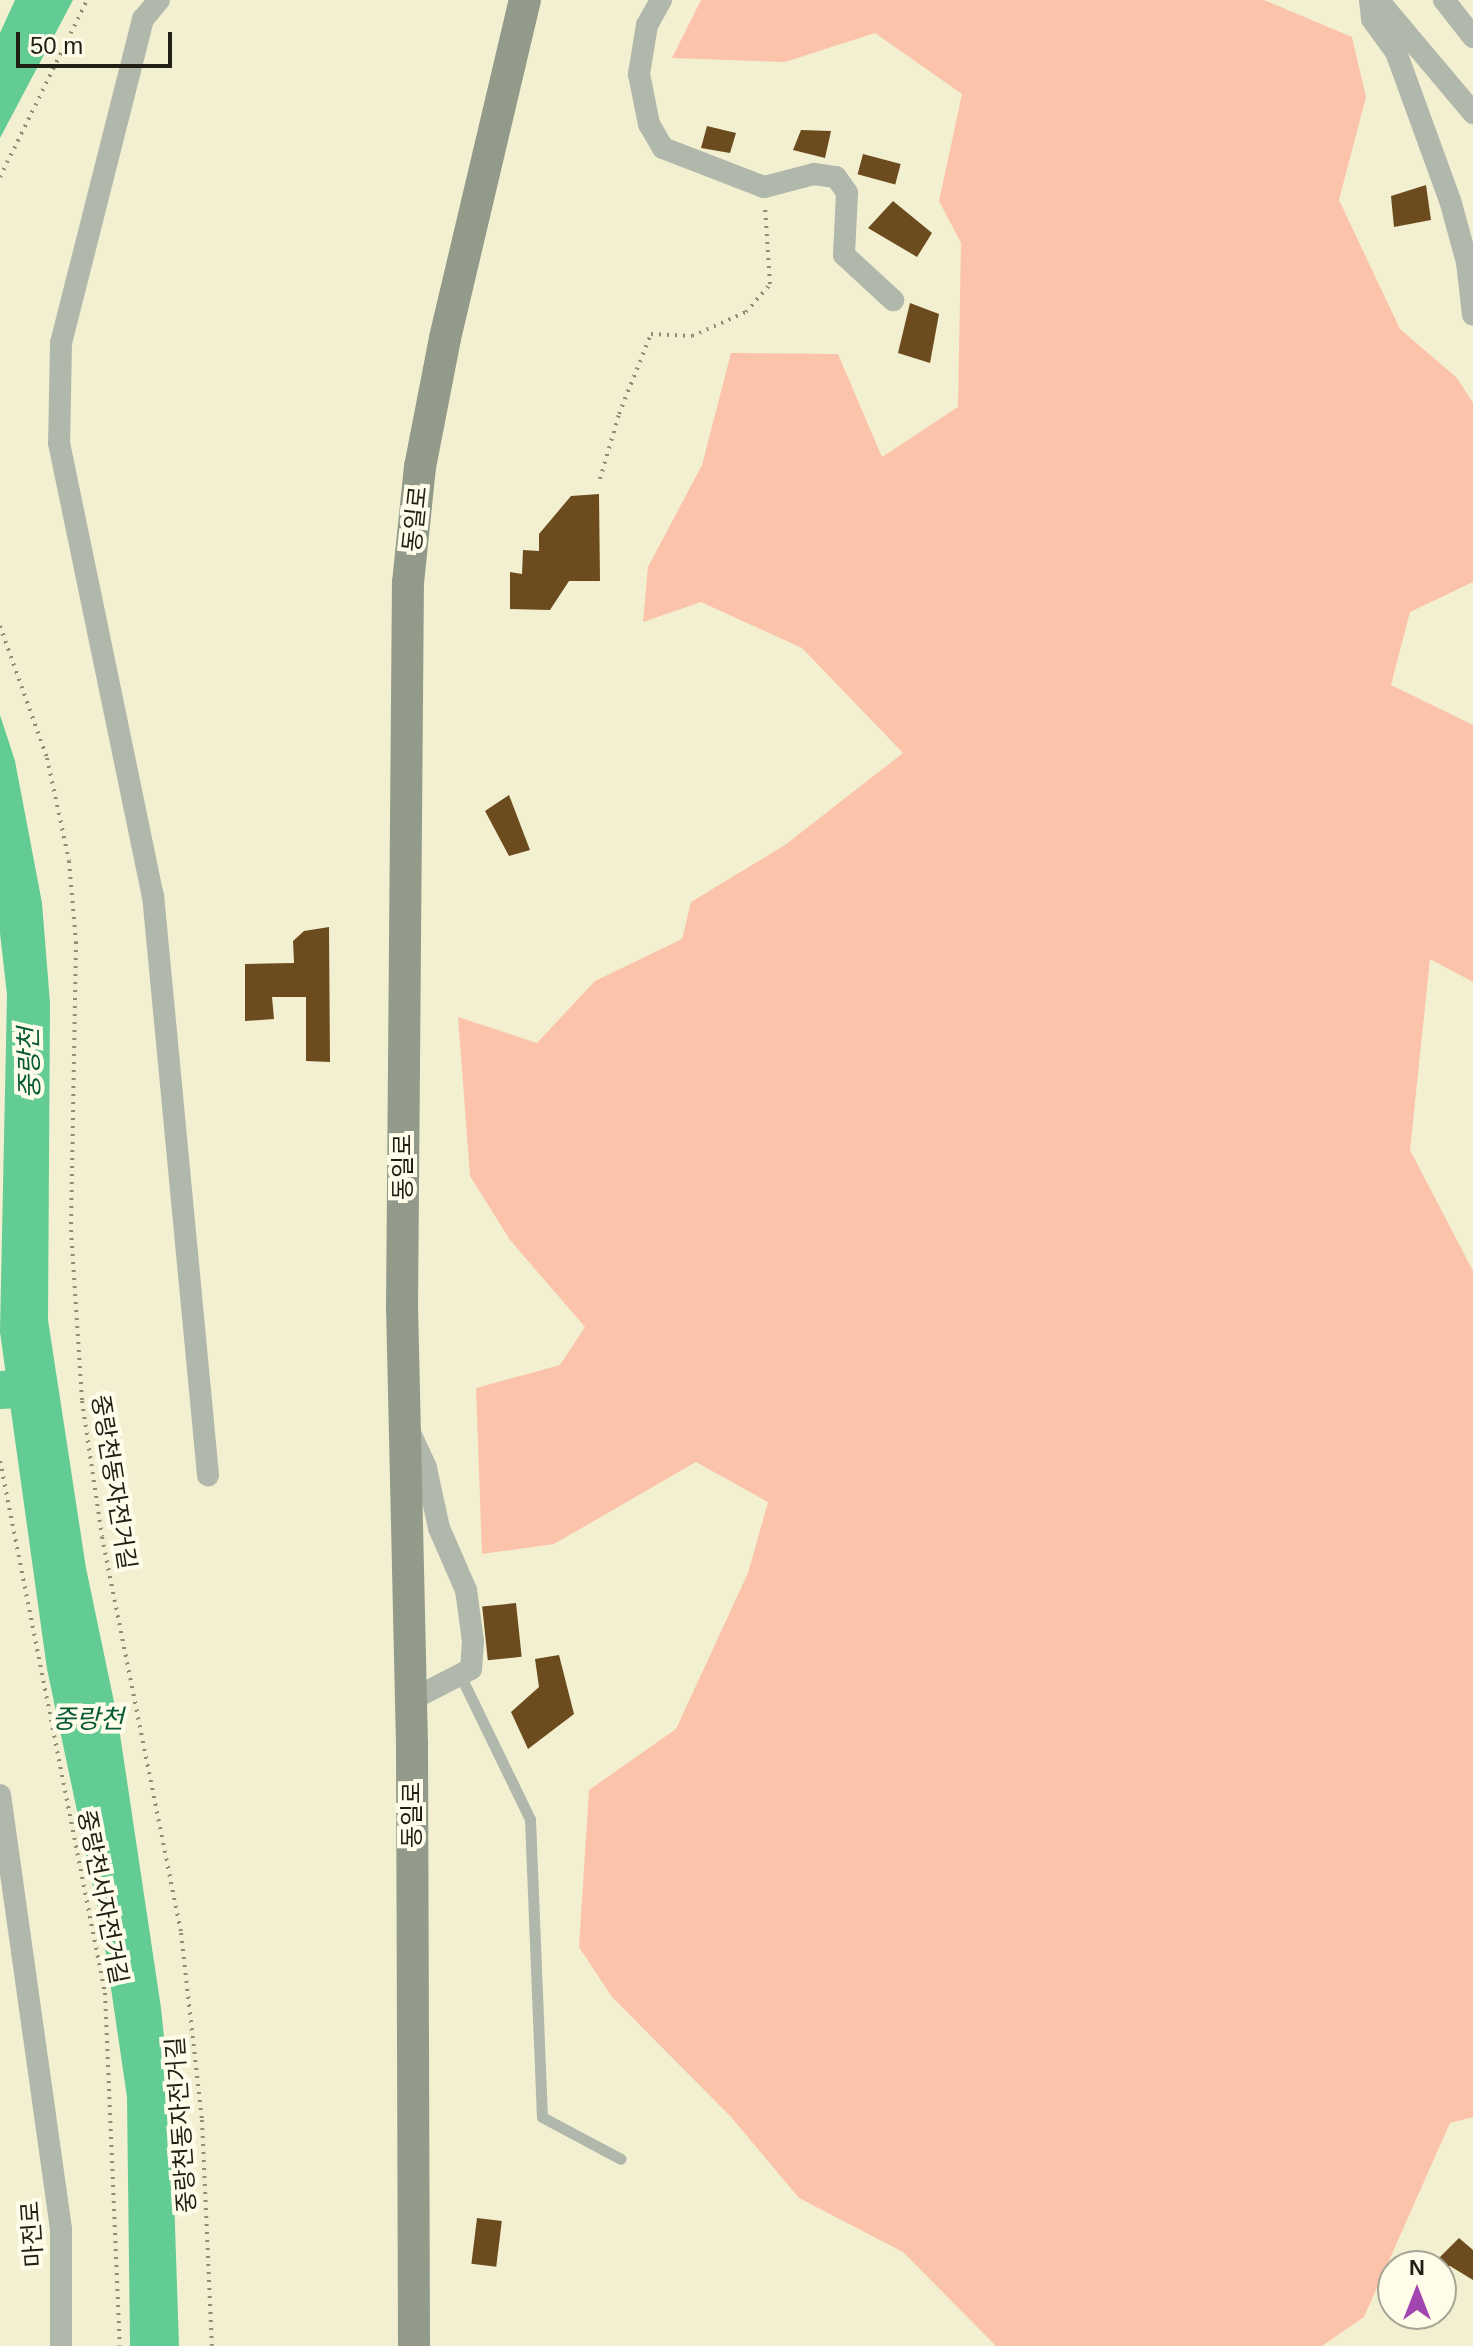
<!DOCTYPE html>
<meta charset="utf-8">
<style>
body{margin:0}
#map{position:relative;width:1473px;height:2346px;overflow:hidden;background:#f3f0d1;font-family:Helvetica,"Noto Sans KR",sans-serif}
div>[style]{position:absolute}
.green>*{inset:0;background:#fbc3aa}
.water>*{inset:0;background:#63cb94}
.river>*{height:38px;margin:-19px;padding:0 19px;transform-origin:19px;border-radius:19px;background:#63cb94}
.building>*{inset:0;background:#6c4c1e;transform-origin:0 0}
.path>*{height:4px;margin-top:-2px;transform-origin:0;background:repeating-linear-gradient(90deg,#8f8c77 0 2px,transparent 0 8px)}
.lane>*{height:11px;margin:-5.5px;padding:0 5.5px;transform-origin:5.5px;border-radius:5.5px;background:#b0b7ab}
.street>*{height:22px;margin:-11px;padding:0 11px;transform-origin:11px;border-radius:11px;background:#b0b7ab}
.secondary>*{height:32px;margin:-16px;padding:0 16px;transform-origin:16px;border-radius:16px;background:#929b8a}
span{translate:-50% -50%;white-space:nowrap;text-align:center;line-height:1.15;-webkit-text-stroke:8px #fffdea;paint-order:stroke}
.street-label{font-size:24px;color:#211f14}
.water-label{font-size:26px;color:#075a37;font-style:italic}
.north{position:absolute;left:1377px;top:2250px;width:80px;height:80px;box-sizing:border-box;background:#fffdea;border:2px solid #a6a494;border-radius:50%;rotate:0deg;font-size:22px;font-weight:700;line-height:32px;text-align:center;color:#211f14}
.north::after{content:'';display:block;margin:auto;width:28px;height:36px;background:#a146b0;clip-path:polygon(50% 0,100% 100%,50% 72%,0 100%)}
.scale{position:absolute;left:16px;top:32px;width:156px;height:36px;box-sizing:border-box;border:4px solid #211f14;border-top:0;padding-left:10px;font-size:24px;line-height:28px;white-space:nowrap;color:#211f14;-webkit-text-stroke:6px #fffdea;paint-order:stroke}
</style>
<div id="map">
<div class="green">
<div style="clip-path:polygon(701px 0,1264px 0,1352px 37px,1366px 97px,1339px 200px,1400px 329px,1457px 378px,1473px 403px,1473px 582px,1410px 612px,1391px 685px,1473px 725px,1473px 982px,1430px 959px,1410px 1150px,1473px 1271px,1473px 2117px,1450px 2123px,1364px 2317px,1322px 2346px,996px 2346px,903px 2252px,799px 2198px,731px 2117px,612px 1997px,579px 1947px,589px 1790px,676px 1729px,748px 1573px,768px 1502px,696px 1462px,554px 1544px,482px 1554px,476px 1388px,560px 1365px,585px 1327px,510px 1240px,470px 1176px,458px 1017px,537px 1043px,595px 981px,682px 939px,691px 902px,785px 845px,903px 753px,802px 648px,701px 602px,643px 622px,648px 567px,702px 465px,731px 353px,838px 354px,882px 457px,958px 407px,961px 243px,939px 201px,962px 94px,875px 33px,785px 62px,672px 58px)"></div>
</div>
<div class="water">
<div style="clip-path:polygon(15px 0,73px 0,0 138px,0 33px)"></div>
<div style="clip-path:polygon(0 715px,15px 761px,42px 903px,50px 1003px,48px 1320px,86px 1568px,118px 1721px,161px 2008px,171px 2105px,179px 2346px,130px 2346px,127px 2097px,103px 1934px,47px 1669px,0 1332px,7px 995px,0 933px)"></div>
</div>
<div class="river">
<div style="left:0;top:1390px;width:33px;rotate:-3deg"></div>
</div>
<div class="building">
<div style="clip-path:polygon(707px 126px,736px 133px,730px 153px,701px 148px)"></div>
<div style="clip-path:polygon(801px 130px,831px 131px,825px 158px,793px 150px)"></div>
<div style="left:863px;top:154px;width:39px;height:21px;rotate:15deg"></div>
<div style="clip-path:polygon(1426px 185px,1431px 220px,1394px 227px,1391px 196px)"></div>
<div style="clip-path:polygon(893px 201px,932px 233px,917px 257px,868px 228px)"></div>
<div style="clip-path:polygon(910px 303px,939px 314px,930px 363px,898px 353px)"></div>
<div style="clip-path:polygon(599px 494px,600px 581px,569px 581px,550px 610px,510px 609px,510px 572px,522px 574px,523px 550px,539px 551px,539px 534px,571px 496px)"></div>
<div style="clip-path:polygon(509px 795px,530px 850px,509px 856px,485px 811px)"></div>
<div style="clip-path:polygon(329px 927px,330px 1062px,306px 1061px,306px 997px,272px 997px,274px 1019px,245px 1021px,245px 964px,294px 963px,293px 941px,304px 931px)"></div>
<div style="left:516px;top:1603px;width:54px;height:34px;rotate:84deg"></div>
<div style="clip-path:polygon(559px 1655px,574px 1714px,528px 1749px,511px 1712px,539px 1687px,535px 1659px)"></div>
<div style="left:477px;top:2218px;width:25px;height:46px;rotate:7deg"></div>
<div style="clip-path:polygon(1459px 2238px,1473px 2250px,1473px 2280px,1450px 2266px,1431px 2266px)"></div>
</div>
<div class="path">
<div style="left:0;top:177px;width:197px;rotate:-63.8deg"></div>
<div style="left:600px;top:479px;width:68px;rotate:-73.7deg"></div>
<div style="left:619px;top:414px;width:86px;rotate:-68.2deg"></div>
<div style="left:651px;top:334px;width:41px;rotate:2.8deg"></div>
<div style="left:692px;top:336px;width:59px;rotate:-24deg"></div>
<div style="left:746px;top:312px;width:37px;rotate:-49deg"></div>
<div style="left:770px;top:284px;width:78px;rotate:-93.7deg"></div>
<div style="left:0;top:626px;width:140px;rotate:70.4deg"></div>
<div style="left:47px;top:758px;width:105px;rotate:77.9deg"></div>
<div style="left:69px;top:861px;width:81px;rotate:85.1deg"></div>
<div style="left:76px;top:942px;width:288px;rotate:91deg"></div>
<div style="left:71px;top:1230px;width:171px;rotate:86.3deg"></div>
<div style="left:82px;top:1401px;width:137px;rotate:81.6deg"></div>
<div style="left:102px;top:1537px;width:404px;rotate:78.7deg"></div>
<div style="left:181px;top:1933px;width:188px;rotate:83.6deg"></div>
<div style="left:202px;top:2120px;width:226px;rotate:87.5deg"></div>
<div style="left:0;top:1461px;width:542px;rotate:78.84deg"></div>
<div style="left:105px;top:1993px;width:353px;rotate:87.6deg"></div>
</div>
<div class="lane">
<div style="left:460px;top:1675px;width:160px;rotate:64.1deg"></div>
<div style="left:530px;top:1819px;width:298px;rotate:87.7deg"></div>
<div style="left:542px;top:2117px;width:89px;rotate:28deg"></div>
</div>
<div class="street">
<div style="left:159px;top:0;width:25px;rotate:130deg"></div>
<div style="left:143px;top:19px;width:334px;rotate:104.2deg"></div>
<div style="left:61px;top:343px;width:100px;rotate:91.1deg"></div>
<div style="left:59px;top:443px;width:462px;rotate:78.3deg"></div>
<div style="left:153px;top:895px;width:583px;rotate:84.58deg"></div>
<div style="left:661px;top:0;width:29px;rotate:119deg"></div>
<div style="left:647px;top:25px;width:50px;rotate:99.3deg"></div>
<div style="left:639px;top:74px;width:51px;rotate:78.7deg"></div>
<div style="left:649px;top:124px;width:28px;rotate:60deg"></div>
<div style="left:663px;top:148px;width:108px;rotate:21.1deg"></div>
<div style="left:764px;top:187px;width:52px;rotate:-14.6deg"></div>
<div style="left:814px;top:174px;width:22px;rotate:8deg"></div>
<div style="left:836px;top:177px;width:19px;rotate:55deg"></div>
<div style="left:847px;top:193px;width:62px;rotate:92.8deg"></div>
<div style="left:844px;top:255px;width:67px;rotate:42.6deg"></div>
<div style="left:1370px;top:0;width:19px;rotate:84deg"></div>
<div style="left:1372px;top:19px;width:41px;rotate:54deg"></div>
<div style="left:1396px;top:52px;width:158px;rotate:70deg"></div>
<div style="left:1450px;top:200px;width:64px;rotate:74.7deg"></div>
<div style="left:1467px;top:262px;width:53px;rotate:83.5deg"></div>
<div style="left:1378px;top:0;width:148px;rotate:49.9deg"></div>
<div style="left:1444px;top:0;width:47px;rotate:51.9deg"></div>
<div style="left:410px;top:1433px;width:38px;rotate:65deg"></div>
<div style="left:426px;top:1468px;width:61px;rotate:77.8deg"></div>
<div style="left:439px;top:1528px;width:68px;rotate:66.5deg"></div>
<div style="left:466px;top:1590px;width:51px;rotate:82.2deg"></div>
<div style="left:473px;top:1641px;width:28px;rotate:94deg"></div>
<div style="left:471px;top:1669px;width:68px;rotate:152.7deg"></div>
<div style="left:0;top:1795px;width:438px;rotate:82deg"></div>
<div style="left:61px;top:2229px;width:117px;rotate:90deg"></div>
</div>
<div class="secondary">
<div style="left:414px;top:2346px;width:601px;rotate:-90.19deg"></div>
<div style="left:412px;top:1745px;width:436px;rotate:-91.3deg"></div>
<div style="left:402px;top:1309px;width:726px;rotate:-89.53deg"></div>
<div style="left:408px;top:583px;width:117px;rotate:-84.1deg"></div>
<div style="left:420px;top:467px;width:131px;rotate:-79deg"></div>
<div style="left:445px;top:338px;width:347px;rotate:-76.7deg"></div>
</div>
<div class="street-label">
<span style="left:415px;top:519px;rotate:-84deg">동일로</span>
<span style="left:403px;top:1167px;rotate:-90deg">동일로</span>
<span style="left:114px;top:1482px;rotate:81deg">중랑천동자전거길</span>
<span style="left:412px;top:1815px;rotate:-90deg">동일로</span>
<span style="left:103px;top:1897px;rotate:79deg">중랑천서자전거길</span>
<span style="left:181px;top:2125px;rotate:-94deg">중랑천동자전거길</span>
<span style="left:32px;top:2234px;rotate:-94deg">마전로</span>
</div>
<div class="water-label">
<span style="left:30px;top:1063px;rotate:-91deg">중랑천</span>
<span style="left:88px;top:1720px">중랑천</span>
</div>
<div class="north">N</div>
<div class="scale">50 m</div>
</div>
